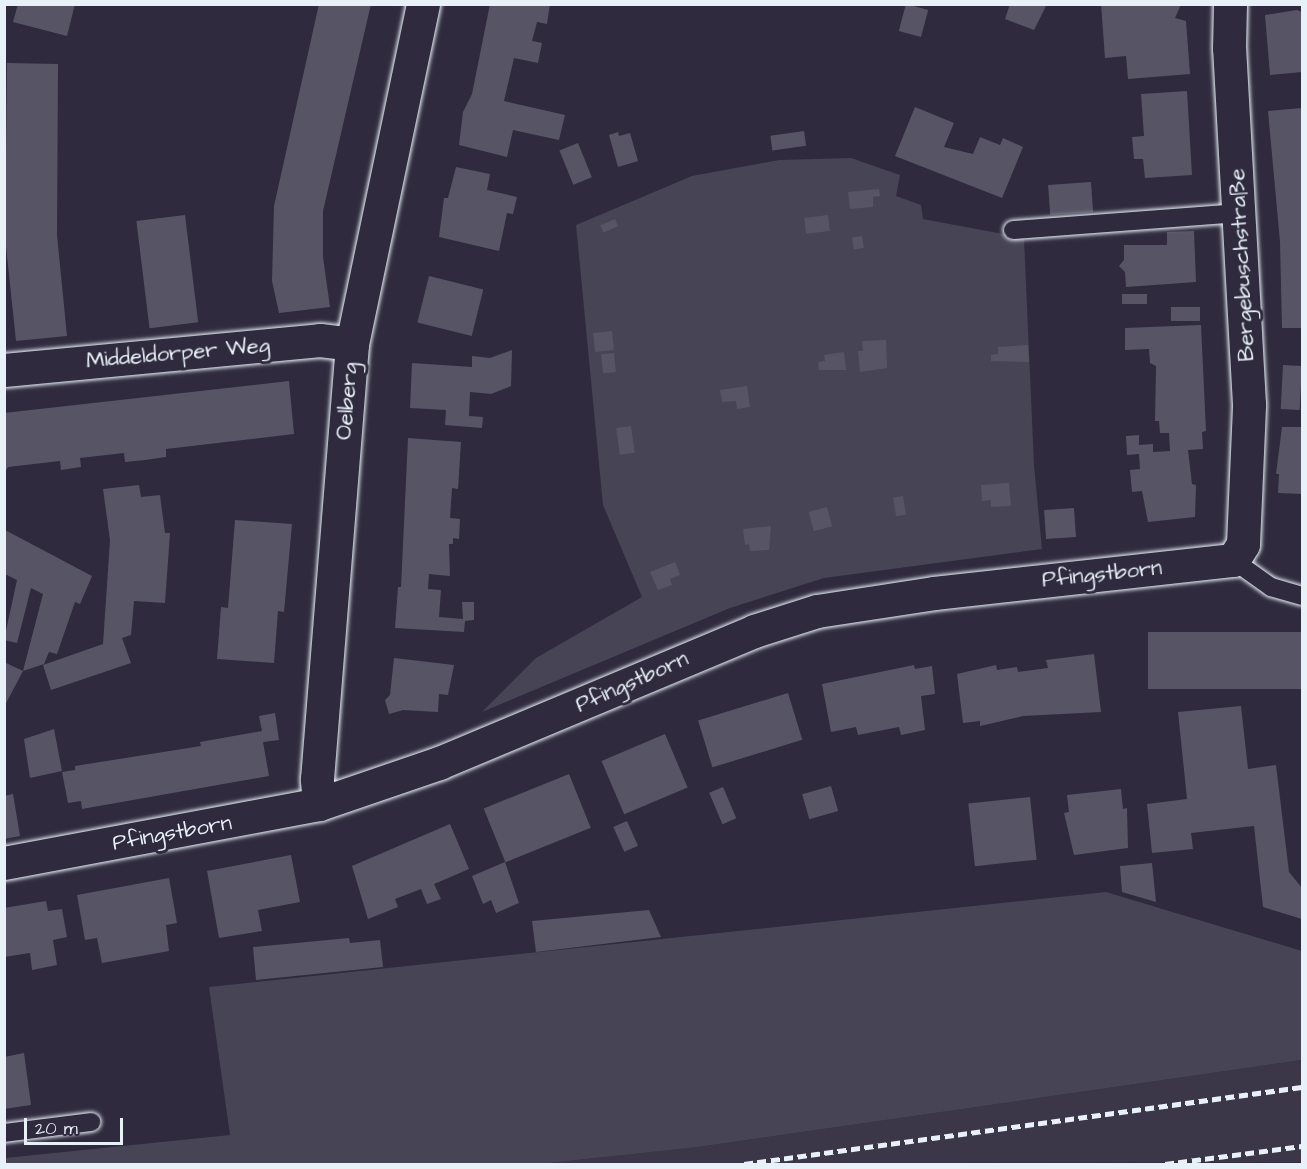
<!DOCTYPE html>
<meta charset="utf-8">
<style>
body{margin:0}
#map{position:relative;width:1307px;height:1169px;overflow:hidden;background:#2f2a3d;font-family:"Architects Daughter",sans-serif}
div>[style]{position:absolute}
.built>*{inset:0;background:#3b3749}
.green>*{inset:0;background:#464455}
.building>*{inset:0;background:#575565;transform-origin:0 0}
.roads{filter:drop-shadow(0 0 2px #e8f1f8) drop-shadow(0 0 2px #e8f1f8)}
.service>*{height:18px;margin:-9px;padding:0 9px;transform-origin:9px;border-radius:9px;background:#2f2a3d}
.minor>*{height:33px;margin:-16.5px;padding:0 16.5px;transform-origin:16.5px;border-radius:16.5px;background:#2f2a3d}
.rail>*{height:4.5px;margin-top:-2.25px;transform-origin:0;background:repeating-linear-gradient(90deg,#e8f1f8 0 9px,transparent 0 13.5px)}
span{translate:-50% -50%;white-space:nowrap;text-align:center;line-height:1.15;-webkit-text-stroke:6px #2f2a3d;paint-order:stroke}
.street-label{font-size:22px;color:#e8f1f8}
.frame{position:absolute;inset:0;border:6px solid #e8f1f8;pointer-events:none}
.scale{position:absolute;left:24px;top:1118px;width:99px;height:27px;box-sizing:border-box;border:3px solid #e8f1f8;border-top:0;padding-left:8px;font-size:18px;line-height:21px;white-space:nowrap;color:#e8f1f8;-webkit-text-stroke:4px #2f2a3d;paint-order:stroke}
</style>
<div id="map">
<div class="built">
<div style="clip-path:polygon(1302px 1060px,1302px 1162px,540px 1164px,698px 1147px)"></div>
</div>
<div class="green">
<div style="clip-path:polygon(851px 158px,900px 175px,896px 196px,921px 205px,923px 219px,1024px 238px,1034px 465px,1042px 549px,824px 578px,730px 608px,482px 712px,536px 658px,642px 597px,603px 505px,576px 225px,692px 176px,779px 160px)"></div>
<div style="clip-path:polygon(1106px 892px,1302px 951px,1302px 1060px,698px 1147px,540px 1164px,5px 1164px,5px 1158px,230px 1135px,209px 987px)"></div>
</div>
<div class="building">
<div style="clip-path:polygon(18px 4px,75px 4px,67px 36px,13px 22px)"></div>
<div style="clip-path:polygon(319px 4px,371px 4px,323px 211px,323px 257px,330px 307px,279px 313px,272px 281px,274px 206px)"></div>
<div style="clip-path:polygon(490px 4px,550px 4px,547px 24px,537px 22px,532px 41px,542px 43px,538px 63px,514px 58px,504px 101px,565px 115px,559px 140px,513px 130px,507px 157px,459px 145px,463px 112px,472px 94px)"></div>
<div style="left:906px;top:4px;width:23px;height:28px;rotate:15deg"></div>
<div style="clip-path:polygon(1010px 4px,1047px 4px,1034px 30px,1005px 19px)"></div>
<div style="clip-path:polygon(1101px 4px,1181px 4px,1175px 18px,1186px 21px,1190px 74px,1128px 79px,1126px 56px,1105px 58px)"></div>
<div style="clip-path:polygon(1297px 10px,1302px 12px,1302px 72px,1270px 75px,1265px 15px)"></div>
<div style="clip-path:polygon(7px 63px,58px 64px,57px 235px,67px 336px,16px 341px,5px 237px)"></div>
<div style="clip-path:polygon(1187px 91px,1192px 175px,1145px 178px,1143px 159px,1134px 159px,1132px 137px,1144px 136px,1141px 94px)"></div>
<div style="clip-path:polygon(915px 107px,954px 123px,944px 147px,973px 154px,980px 137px,1000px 145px,1003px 138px,1023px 147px,1002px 198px,895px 156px)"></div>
<div style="clip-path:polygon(1302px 108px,1302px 328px,1282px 328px,1280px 242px,1268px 111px)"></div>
<div style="left:804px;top:131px;width:15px;height:34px;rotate:82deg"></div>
<div style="clip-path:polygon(618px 132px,619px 136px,630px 133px,638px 161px,618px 167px,609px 135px)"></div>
<div style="left:578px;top:143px;width:37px;height:20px;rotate:68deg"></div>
<div style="clip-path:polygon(456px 167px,490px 174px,487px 190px,517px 197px,513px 214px,507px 213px,499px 251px,439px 237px,444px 198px,448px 198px)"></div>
<div style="left:1091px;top:182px;width:30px;height:43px;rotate:86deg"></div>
<div style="clip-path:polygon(879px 189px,880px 196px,873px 197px,873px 207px,850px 209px,848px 192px)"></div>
<div style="left:185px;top:215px;width:108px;height:49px;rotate:83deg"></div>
<div style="left:828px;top:215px;width:16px;height:24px;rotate:83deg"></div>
<div style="left:615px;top:219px;width:8px;height:16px;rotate:67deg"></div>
<div style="clip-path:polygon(1194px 231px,1196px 282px,1126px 287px,1125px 272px,1119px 266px,1124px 260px,1124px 245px,1167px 245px,1167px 232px)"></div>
<div style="left:862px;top:236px;width:12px;height:10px;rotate:81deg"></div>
<div style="left:429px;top:276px;width:56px;height:48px;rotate:14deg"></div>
<div style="left:1122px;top:294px;width:25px;height:10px"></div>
<div style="left:1200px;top:307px;width:14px;height:29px;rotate:90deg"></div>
<div style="clip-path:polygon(1201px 325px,1206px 431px,1202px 432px,1203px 449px,1188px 450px,1192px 484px,1196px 485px,1195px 517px,1148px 522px,1142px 491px,1132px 492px,1130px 470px,1140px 469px,1139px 454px,1127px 455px,1126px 436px,1139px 435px,1139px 445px,1153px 444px,1153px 452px,1170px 451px,1169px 433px,1160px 433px,1159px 421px,1155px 421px,1156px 366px,1150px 363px,1149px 349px,1125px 350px,1125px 328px)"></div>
<div style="left:612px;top:331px;width:19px;height:19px;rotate:84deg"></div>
<div style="clip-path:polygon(886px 340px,887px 368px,860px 372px,858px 351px,863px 351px,862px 341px)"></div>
<div style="clip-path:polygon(1028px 345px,1029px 362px,991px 361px,991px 355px,998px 354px,998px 347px)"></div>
<div style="clip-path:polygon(512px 350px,511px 386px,491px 394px,470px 392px,469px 416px,483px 417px,482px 428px,445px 425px,446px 410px,410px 408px,412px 363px,472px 367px,472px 356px,490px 358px)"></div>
<div style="clip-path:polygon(844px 352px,846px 370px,819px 370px,818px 362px,825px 361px,824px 355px)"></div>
<div style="left:614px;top:353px;width:19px;height:13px;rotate:84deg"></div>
<div style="left:1283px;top:365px;width:19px;height:44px;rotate:3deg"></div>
<div style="clip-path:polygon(289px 381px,294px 434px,166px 449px,166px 457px,145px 460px,125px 462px,124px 453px,80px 458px,81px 467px,61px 470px,60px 461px,8px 467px,4px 474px,4px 413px)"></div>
<div style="clip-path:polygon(747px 386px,750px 407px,737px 409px,736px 401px,722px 402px,720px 390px)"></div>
<div style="left:631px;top:426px;width:27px;height:15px;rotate:82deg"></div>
<div style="clip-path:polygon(1282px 427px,1302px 427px,1302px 494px,1278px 493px,1279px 474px,1276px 474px)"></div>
<div style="clip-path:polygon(408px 438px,461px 442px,458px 489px,452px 488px,450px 518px,460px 519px,459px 539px,453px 538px,453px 544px,449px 544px,450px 576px,429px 574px,428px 589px,441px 590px,439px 617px,463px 619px,462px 602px,474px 602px,474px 620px,465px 621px,464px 632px,395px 628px,398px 587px,401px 587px)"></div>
<div style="clip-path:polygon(1009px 483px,1011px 506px,991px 507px,991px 500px,982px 501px,981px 485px)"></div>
<div style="clip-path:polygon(139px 485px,141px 497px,160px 495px,165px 533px,170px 533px,165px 603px,134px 601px,131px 635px,122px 638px,131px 663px,51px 690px,43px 665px,103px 644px,110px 540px,103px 489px)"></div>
<div style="left:903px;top:496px;width:19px;height:10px;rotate:81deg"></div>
<div style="left:827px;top:507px;width:20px;height:19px;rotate:75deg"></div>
<div style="left:1074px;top:508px;width:29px;height:30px;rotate:86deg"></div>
<div style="clip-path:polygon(235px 520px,292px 524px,284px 612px,278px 611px,274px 663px,217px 659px,221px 607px,228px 608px)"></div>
<div style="clip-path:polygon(771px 526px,769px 550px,750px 551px,749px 544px,745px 545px,743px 529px)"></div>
<div style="clip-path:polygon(5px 530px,92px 576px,80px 604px,75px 602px,57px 654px,49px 652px,44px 664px,23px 671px,43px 594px,31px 588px,17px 643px,4px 640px,17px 580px,5px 574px)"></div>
<div style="clip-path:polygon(675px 562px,680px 575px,670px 579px,672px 585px,658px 590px,650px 572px)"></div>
<div style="left:1302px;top:632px;width:57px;height:154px;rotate:90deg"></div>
<div style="clip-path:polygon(1094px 654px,1101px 712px,1023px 716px,980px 726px,980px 721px,963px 723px,957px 674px,996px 665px,997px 670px,1017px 667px,1018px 672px,1048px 668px,1046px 660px)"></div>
<div style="clip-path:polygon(394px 658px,454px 665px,448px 695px,439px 694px,438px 712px,403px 710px,389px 714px,385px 700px,390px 695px)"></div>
<div style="clip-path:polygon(4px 662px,23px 671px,4px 707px)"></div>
<div style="clip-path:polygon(914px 665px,915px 669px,932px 666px,935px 694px,921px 696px,925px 730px,901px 735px,899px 727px,858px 735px,856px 727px,831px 732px,822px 684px)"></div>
<div style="left:788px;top:693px;width:49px;height:94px;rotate:73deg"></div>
<div style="clip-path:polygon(1241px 706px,1248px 769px,1276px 765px,1289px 872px,1302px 888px,1302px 919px,1263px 907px,1254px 826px,1191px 833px,1193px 849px,1152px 853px,1147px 804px,1187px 799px,1178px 712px)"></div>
<div style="clip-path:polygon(275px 713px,279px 740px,263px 742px,269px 776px,82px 809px,81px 801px,68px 803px,62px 772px,75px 770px,75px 766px,201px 746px,200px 742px,262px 731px,259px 716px)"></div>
<div style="clip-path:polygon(54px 729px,62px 771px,30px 778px,24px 739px)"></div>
<div style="left:665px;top:734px;width:58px;height:69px;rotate:67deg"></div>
<div style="left:569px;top:774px;width:58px;height:92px;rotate:68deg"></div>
<div style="left:831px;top:786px;width:26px;height:30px;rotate:74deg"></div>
<div style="left:723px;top:787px;width:34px;height:15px;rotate:67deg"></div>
<div style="clip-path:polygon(1121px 789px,1123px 809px,1127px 808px,1128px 848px,1074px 855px,1064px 813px,1069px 812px,1067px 795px)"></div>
<div style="clip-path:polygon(13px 794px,20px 836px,4px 839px,4px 796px)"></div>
<div style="left:1030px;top:797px;width:63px;height:62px;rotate:84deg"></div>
<div style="left:627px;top:821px;width:27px;height:15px;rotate:66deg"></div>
<div style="clip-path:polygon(450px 824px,469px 869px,434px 884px,441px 899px,427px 904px,421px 889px,395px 899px,398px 907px,368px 919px,352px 866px)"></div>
<div style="clip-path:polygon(291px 855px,300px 902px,258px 910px,262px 931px,219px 938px,207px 871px)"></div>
<div style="clip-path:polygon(505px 862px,519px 903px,496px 913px,491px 900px,483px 904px,472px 876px)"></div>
<div style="clip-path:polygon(1152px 863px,1156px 902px,1122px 892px,1120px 866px)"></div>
<div style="clip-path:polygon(169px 878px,177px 923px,166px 925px,169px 951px,102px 963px,97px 938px,85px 940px,77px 895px)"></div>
<div style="clip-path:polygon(46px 901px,48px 911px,62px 909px,67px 937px,53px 940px,57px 965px,32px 970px,30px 953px,4px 957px,4px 908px)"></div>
<div style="clip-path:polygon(649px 910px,661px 937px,536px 952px,532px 921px)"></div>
<div style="clip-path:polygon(349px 938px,350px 943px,380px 940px,383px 967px,256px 980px,253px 947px)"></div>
<div style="clip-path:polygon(24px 1053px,31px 1105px,4px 1109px,4px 1057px)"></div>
</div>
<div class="roads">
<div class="service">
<div style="left:1013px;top:230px;width:228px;rotate:-4.3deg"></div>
<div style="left:1233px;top:560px;width:47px;rotate:35.4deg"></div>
<div style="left:1271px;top:587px;width:32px;rotate:16deg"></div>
<div style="left:4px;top:1133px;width:88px;rotate:-7.2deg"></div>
</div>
<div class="minor">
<div style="left:4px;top:370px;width:317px;rotate:-5.4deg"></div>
<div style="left:320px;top:340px;width:32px;rotate:7deg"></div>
<div style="left:319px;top:804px;width:25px;rotate:-95deg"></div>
<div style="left:317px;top:779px;width:436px;rotate:-85.4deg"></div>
<div style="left:352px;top:344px;width:347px;rotate:-78.2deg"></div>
<div style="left:4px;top:863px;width:320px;rotate:-10.6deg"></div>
<div style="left:319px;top:804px;width:127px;rotate:-18.9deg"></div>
<div style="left:439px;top:763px;width:342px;rotate:-22.7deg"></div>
<div style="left:754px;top:631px;width:66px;rotate:-17.6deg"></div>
<div style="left:817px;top:611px;width:118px;rotate:-8.7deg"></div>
<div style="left:934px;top:593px;width:301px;rotate:-6.3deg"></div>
<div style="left:1233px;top:560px;width:19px;rotate:-58deg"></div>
<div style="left:1243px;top:544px;width:140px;rotate:-87.5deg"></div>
<div style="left:1249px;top:404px;width:357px;rotate:-93.2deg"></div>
<div style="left:1229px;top:48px;width:44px;rotate:-88.7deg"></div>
</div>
</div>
<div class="rail">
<div style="left:744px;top:1164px;width:563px;rotate:-7.86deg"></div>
<div style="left:1165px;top:1164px;width:138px;rotate:-7.5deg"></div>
</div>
<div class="street-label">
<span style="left:1242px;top:265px;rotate:-93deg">Bergebuschstraße</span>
<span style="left:178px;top:353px;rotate:-5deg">Middeldorper Weg</span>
<span style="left:347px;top:401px;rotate:-85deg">Oelberg</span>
<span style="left:1102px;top:574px;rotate:-6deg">Pfingstborn</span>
<span style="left:632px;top:682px;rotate:-24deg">Pfingstborn</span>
<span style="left:172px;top:833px;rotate:-10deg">Pfingstborn</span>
</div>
<div class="frame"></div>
<div class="scale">20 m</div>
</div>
